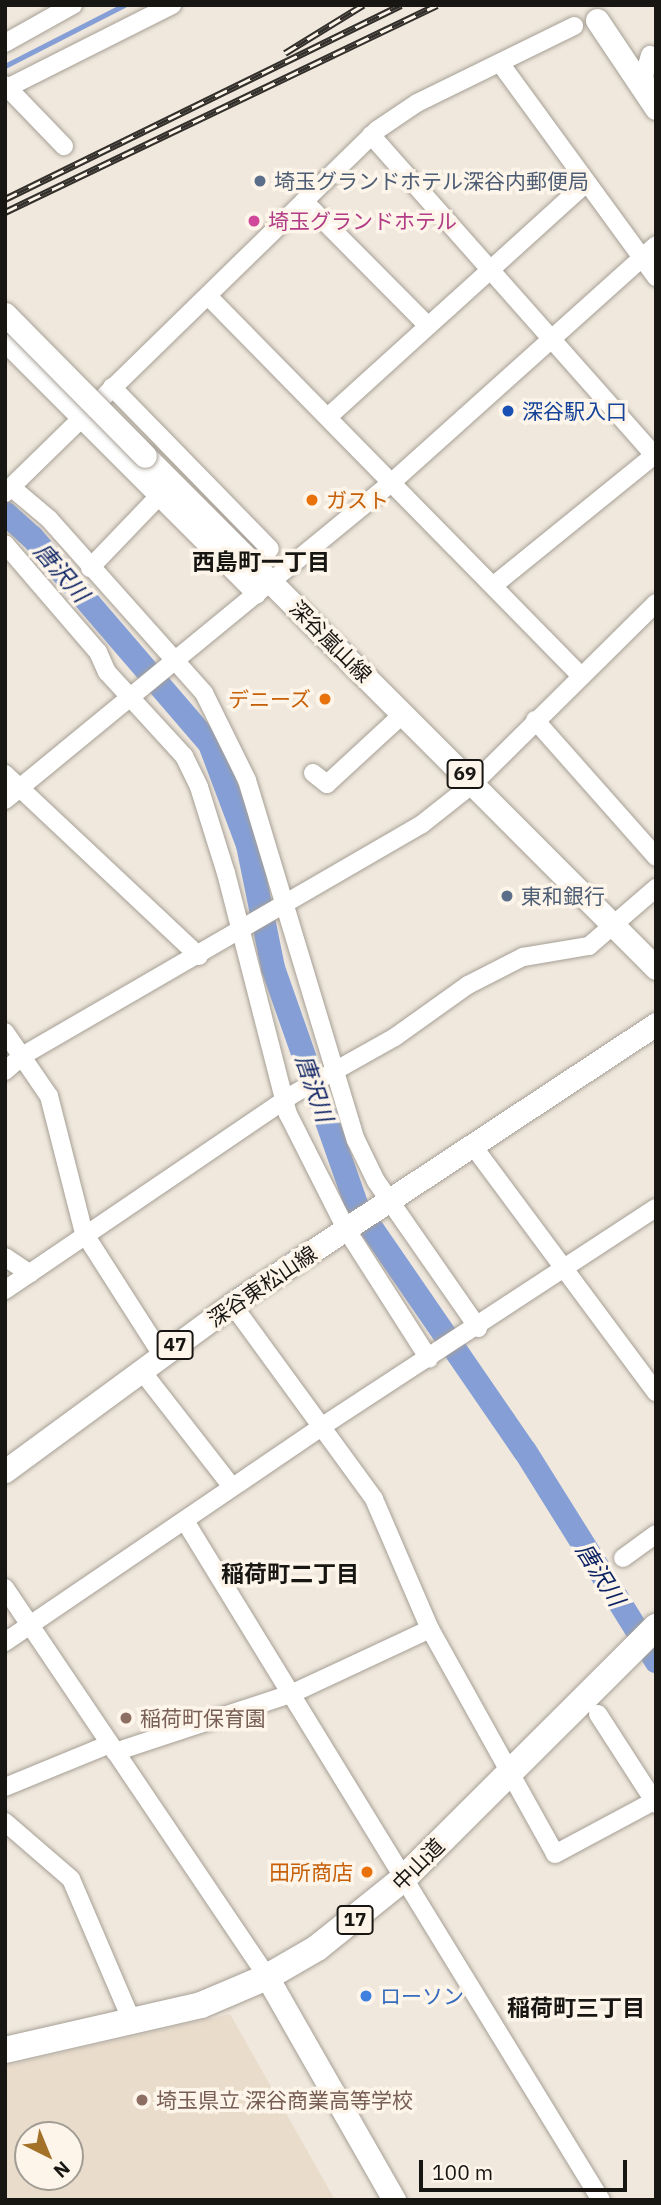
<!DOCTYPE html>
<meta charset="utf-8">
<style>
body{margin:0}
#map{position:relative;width:661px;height:2205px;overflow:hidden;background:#f0e8dd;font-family:"IBM Plex Sans","Noto Sans JP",sans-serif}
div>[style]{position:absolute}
.built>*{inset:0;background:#e9dccb}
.stream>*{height:4.5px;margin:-2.25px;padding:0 2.25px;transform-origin:2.25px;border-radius:2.25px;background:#859fd6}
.river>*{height:24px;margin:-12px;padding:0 12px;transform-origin:12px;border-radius:12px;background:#859fd6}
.roads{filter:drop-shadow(0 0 2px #a69f95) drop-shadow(0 0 2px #a69f95)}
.minor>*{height:18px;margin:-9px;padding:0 9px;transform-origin:9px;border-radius:9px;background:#fff}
.major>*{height:23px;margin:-11.5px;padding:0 11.5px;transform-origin:11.5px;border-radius:11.5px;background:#fff}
.highway>*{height:26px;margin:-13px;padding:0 13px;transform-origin:13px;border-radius:13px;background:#fff}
.rail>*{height:7px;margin-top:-3.5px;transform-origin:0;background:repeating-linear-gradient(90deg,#fdf5ea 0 13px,#33302c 0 26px);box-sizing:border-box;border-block:2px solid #33302c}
.bridges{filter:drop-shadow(0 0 2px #a69f95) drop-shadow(0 0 2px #a69f95)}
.major-bridge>*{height:23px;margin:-11.5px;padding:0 11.5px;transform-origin:11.5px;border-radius:11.5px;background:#fff}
.dots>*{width:19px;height:19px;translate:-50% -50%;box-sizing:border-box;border:4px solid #fdf5ea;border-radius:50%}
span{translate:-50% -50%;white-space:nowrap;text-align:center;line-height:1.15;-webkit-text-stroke:7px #fdf5ea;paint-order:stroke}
.shield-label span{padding:2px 5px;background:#fdf5ea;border:2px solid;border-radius:5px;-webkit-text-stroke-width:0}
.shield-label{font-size:19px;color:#181612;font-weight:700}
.service-label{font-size:21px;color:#4e5e75}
.left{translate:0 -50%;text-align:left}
.hotel-label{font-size:21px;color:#b23c85}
.transit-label{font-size:21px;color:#164399}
.food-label{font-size:21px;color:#c56008}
.right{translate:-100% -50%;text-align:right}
.street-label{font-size:21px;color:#181612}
.education-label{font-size:21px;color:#785e54}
.shop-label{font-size:21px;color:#366cbe}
.neighbourhood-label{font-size:23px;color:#181612;font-weight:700}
.water-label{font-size:23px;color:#0e2464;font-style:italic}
.frame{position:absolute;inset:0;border:7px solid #181612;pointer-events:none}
.north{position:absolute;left:14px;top:2121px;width:70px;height:70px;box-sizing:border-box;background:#fdf5ea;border:2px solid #a19c94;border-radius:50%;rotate:137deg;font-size:19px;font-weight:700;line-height:28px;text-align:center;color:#181612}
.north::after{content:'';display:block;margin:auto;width:24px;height:32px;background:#a37127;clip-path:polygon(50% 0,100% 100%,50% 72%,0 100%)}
.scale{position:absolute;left:419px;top:2160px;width:208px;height:32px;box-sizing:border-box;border:4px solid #181612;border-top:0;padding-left:9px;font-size:21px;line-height:24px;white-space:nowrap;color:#181612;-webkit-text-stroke:5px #fdf5ea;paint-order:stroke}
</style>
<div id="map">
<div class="built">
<div style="clip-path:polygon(evenodd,230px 2014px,335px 2200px,5px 2200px,5px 2066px,230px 2014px,28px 2135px,70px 2135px,70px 2177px,28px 2177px,28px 2135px)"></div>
</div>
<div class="stream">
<div style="left:5px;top:66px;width:134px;rotate:-27.1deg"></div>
</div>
<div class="river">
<div style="left:5px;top:513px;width:36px;rotate:42deg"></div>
<div style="left:32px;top:537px;width:273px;rotate:49.3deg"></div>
<div style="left:210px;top:744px;width:108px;rotate:69.4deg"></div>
<div style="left:248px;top:845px;width:126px;rotate:78.5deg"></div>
<div style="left:273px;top:968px;width:253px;rotate:70.6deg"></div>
<div style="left:357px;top:1207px;width:296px;rotate:55.5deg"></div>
<div style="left:525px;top:1451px;width:248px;rotate:58deg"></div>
</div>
<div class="roads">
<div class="minor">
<div style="left:5px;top:43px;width:78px;rotate:-29.2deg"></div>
<div style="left:500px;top:63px;width:265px;rotate:53.9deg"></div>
<div style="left:5px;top:85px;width:85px;rotate:46deg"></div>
<div style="left:7px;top:88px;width:185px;rotate:-26.7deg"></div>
<div style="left:648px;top:92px;width:16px;rotate:-104deg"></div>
<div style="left:644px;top:76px;width:22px;rotate:-74deg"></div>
<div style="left:371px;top:135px;width:430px;rotate:48.5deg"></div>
<div style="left:304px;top:201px;width:176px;rotate:45.2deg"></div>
<div style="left:208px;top:296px;width:531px;rotate:45.53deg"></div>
<div style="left:5px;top:343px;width:356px;rotate:45deg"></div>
<div style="left:112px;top:387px;width:226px;rotate:45.7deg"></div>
<div style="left:328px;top:417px;width:348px;rotate:-42.2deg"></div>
<div style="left:11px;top:487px;width:50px;rotate:40.1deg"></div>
<div style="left:49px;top:519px;width:233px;rotate:48.3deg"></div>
<div style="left:204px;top:693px;width:97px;rotate:63.7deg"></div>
<div style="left:247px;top:780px;width:376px;rotate:73.2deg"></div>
<div style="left:356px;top:1140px;width:46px;rotate:64deg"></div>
<div style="left:376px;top:1181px;width:179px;rotate:55.2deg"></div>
<div style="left:5px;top:493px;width:520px;rotate:-44.3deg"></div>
<div style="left:377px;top:130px;width:48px;rotate:-34deg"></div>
<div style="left:417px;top:103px;width:175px;rotate:-26.1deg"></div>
<div style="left:5px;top:544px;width:143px;rotate:49.3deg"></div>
<div style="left:98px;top:652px;width:22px;rotate:66deg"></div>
<div style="left:107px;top:672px;width:114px;rotate:47.5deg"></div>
<div style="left:184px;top:756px;width:34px;rotate:64deg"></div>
<div style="left:199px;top:787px;width:90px;rotate:72.6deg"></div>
<div style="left:226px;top:873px;width:249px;rotate:75.6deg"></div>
<div style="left:288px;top:1114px;width:129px;rotate:63.2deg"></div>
<div style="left:346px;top:1229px;width:154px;rotate:57.4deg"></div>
<div style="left:90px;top:568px;width:100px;rotate:-46.2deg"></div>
<div style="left:494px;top:585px;width:208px;rotate:-39deg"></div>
<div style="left:535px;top:720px;width:183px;rotate:48.5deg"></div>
<div style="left:313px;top:773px;width:18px;rotate:38deg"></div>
<div style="left:327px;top:784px;width:105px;rotate:-42.7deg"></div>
<div style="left:5px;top:774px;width:266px;rotate:43.2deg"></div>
<div style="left:5px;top:800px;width:499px;rotate:-39.4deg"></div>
<div style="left:391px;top:483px;width:356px;rotate:-41.9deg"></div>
<div style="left:5px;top:1032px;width:78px;rotate:55.5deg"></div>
<div style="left:49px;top:1096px;width:141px;rotate:75.7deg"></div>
<div style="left:84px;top:1233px;width:145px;rotate:57.4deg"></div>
<div style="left:5px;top:1071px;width:23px;rotate:-41deg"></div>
<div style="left:22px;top:1056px;width:462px;rotate:-30.1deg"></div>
<div style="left:422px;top:824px;width:66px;rotate:-38.3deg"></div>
<div style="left:474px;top:783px;width:256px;rotate:-44.7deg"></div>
<div style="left:473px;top:1146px;width:307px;rotate:53.4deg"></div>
<div style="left:5px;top:1257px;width:30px;rotate:34deg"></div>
<div style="left:5px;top:1290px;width:345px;rotate:-34.2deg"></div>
<div style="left:290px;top:1096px;width:120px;rotate:-29.3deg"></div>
<div style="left:395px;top:1037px;width:90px;rotate:-35.5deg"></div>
<div style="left:468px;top:985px;width:62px;rotate:-27deg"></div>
<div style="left:523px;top:957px;width:67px;rotate:-9.5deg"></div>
<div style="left:589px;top:946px;width:89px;rotate:-40.9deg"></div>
<div style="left:232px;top:1304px;width:241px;rotate:53.9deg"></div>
<div style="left:374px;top:1499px;width:142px;rotate:66.7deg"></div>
<div style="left:430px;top:1629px;width:257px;rotate:60.9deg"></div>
<div style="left:555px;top:1854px;width:112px;rotate:-28.2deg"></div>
<div style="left:141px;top:1370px;width:148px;rotate:52.1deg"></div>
<div style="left:185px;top:1521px;width:796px;rotate:58.51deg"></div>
<div style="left:623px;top:1558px;width:41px;rotate:-36deg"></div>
<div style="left:5px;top:1588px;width:469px;rotate:56deg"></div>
<div style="left:5px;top:1642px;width:382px;rotate:-34.2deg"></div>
<div style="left:321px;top:1427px;width:400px;rotate:-33.2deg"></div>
<div style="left:598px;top:1714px;width:107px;rotate:57.2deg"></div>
<div style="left:115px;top:1752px;width:188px;rotate:-18.3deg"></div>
<div style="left:293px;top:1693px;width:151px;rotate:-25deg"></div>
<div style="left:5px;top:1787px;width:113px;rotate:-22.3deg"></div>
<div style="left:5px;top:1822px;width:87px;rotate:40.8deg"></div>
<div style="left:71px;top:1879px;width:158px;rotate:66.8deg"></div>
</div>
<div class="major">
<div style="left:597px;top:20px;width:106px;rotate:56.2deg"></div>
<div style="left:145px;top:456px;width:723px;rotate:45.06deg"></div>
<div style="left:5px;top:1471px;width:282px;rotate:-36.3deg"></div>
<div style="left:232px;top:1304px;width:508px;rotate:-33.44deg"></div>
<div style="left:267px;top:1977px;width:257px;rotate:60.3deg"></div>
</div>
<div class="highway">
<div style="left:5px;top:2050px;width:201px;rotate:-12.9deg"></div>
<div style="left:201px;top:2005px;width:72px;rotate:-23deg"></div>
<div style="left:267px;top:1977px;width:58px;rotate:-30.1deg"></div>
<div style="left:317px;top:1948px;width:112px;rotate:-38.8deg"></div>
<div style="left:404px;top:1878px;width:356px;rotate:-44.9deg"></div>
</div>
</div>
<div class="rail">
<div style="left:285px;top:53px;width:92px;rotate:-31.6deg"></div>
<div style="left:5px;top:199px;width:441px;rotate:-26.1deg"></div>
<div style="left:5px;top:212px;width:479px;rotate:-25.6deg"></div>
</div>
<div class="bridges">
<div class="major-bridge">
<div style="left:5px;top:314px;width:199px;rotate:45.4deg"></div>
</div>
</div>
<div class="dots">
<div style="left:260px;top:181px;background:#5c6f8a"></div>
<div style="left:254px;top:221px;background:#d1479c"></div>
<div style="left:508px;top:411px;background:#1a4fb4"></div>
<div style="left:312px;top:500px;background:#e8710a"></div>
<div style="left:325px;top:699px;background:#e8710a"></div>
<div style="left:507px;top:896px;background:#5c6f8a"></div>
<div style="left:126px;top:1718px;background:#8d6e63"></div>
<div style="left:367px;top:1872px;background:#e8710a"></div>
<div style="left:366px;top:1996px;background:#3f7fe0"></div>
<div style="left:142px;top:2100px;background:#8d6e63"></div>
</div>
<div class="shield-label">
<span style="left:465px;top:774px">69</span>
<span style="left:175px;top:1345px">47</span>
<span style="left:355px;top:1920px">17</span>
</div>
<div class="service-label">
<span class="left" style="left:274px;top:181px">埼玉グランドホテル深谷内郵便局</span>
<span class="left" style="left:521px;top:896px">東和銀行</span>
</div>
<div class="hotel-label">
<span class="left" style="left:268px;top:221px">埼玉グランドホテル</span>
</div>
<div class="transit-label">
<span class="left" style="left:522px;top:411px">深谷駅入口</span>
</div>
<div class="food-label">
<span class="left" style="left:326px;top:500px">ガスト</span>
<span class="right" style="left:311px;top:699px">デニーズ</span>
<span class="right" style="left:353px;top:1872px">田所商店</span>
</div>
<div class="street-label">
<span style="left:331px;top:641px;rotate:45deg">深谷嵐山線</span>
<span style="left:262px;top:1286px;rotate:-34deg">深谷東松山線</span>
<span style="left:418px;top:1864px;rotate:-45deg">中山道</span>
</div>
<div class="education-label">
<span class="left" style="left:140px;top:1718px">稲荷町保育園</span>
<span class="left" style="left:156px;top:2100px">埼玉県立 深谷商業高等学校</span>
</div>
<div class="shop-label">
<span class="left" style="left:380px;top:1996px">ローソン</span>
</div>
<div class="neighbourhood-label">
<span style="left:261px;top:561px">西島町一丁目</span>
<span style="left:290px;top:1573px">稲荷町二丁目</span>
<span style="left:576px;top:2007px">稲荷町三丁目</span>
</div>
<div class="water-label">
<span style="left:62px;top:572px;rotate:49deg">唐沢川</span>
<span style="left:315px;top:1088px;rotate:71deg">唐沢川</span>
<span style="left:601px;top:1574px;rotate:58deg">唐沢川</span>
</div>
<div class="frame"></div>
<div class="north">N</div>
<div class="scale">100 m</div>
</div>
